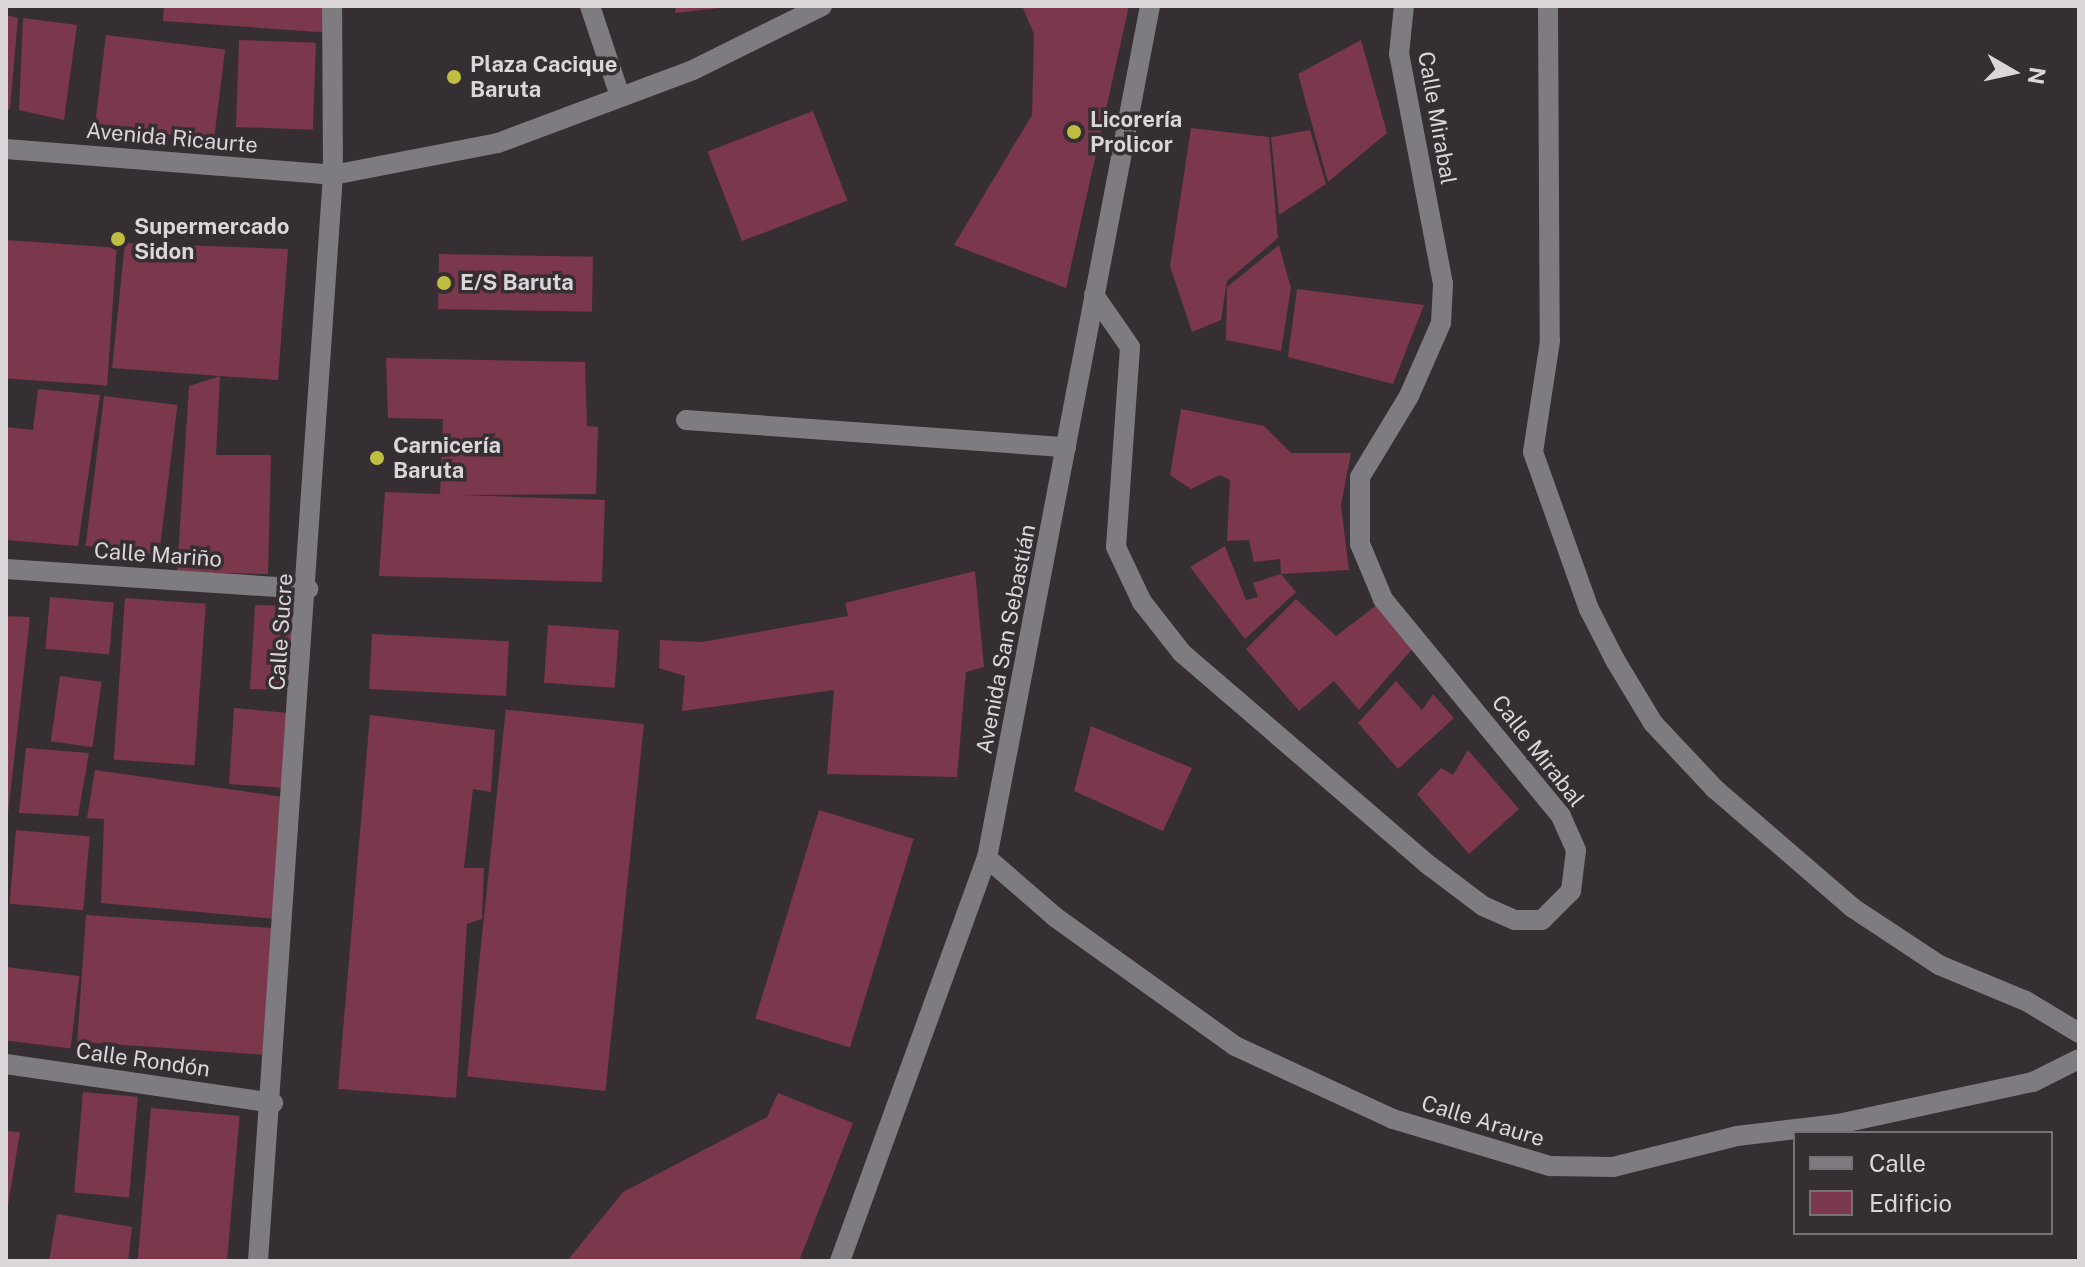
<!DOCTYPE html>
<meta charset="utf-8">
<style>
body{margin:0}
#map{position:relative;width:2085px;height:1267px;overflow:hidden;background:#352e33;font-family:"Public Sans",sans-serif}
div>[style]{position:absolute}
.building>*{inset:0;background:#7b374b;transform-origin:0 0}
.minor>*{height:20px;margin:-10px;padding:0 10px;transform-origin:10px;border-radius:10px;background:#7e7c80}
.dots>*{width:22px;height:22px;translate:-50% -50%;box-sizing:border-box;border:4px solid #352e33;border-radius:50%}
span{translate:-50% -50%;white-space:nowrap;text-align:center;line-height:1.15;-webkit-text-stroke:7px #352e33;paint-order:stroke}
.poi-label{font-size:22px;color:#dbd6d9;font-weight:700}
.left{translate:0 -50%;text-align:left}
.street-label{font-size:22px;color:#dbd6d9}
.frame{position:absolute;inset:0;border:8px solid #dbd6d9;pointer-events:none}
.legend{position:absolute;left:1793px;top:1131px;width:260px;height:104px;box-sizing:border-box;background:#352e33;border:2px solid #777175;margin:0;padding:10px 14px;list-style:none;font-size:24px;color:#dbd6d9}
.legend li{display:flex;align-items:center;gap:16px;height:40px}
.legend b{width:40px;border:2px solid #777175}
.north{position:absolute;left:1973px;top:32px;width:80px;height:80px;-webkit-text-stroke:6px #352e33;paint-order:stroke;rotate:99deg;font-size:22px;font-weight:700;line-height:32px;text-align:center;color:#dbd6d9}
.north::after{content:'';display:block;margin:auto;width:28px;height:36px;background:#dbd6d9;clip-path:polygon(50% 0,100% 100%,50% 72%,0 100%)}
</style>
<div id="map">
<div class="building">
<div style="clip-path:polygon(164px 6px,332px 6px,332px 33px,163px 21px)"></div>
<div style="clip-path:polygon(676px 6px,720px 6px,720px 8px,675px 13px)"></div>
<div style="clip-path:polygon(1022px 6px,1129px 6px,1066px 288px,954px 245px,1032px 115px,1034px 34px)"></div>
<div style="clip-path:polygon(6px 15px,18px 18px,10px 109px,6px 109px)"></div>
<div style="clip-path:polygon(23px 18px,77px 25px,64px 120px,19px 110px)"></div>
<div style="left:106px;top:35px;width:120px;height:91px;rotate:7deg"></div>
<div style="left:239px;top:40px;width:77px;height:87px;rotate:2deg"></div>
<div style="clip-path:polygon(1361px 40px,1387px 133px,1328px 182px,1298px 74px)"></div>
<div style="left:813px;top:111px;width:96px;height:113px;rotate:69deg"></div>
<div style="clip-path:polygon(1191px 128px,1269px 137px,1278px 238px,1227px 281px,1221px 320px,1192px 332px,1170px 266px)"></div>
<div style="clip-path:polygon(1310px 130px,1326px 184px,1279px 215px,1271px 137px)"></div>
<div style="left:6px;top:240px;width:111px;height:138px;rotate:4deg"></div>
<div style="clip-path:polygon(125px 243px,288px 249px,278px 380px,220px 376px,216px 455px,271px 455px,268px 574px,177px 572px,189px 386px,220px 376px,112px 368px)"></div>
<div style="clip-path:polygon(1279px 245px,1291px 288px,1281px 351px,1226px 340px,1227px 287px)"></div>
<div style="left:439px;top:254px;width:154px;height:55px;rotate:1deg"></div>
<div style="clip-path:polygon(1297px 289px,1424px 305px,1393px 384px,1288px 357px)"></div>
<div style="clip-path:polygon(386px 358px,585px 362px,587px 426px,598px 427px,596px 494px,461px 495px,605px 500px,602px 582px,379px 576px,385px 492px,440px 494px,443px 419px,388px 418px)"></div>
<div style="clip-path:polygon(38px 389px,100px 395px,78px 546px,6px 540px,6px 427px,33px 430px)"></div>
<div style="left:104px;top:396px;width:74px;height:151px;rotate:7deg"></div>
<div style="clip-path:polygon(1181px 409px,1264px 426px,1291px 453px,1351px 453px,1341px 505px,1349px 570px,1281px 574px,1296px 592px,1245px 639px,1190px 567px,1225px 546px,1246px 600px,1258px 597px,1253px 583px,1281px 574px,1280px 559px,1254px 562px,1249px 540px,1227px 541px,1230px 480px,1220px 475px,1191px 489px,1170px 475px)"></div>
<div style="clip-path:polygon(975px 571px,984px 667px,966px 672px,957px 777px,827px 774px,834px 690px,682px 711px,685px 676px,659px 668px,660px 640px,702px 642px,848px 616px,845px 603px)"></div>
<div style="left:50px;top:597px;width:64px;height:52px;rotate:5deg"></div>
<div style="left:125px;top:598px;width:81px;height:162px;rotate:4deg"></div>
<div style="clip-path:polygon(1296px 599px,1336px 636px,1377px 605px,1414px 647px,1359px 710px,1334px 681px,1299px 711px,1246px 649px)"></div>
<div style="clip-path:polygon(255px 605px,307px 606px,297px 690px,250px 689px)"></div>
<div style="clip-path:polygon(6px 616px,30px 617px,8px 814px,6px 814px)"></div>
<div style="left:548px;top:625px;width:71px;height:58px;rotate:4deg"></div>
<div style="left:372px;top:634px;width:137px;height:55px;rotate:3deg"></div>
<div style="left:60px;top:676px;width:42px;height:66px;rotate:8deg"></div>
<div style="clip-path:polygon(1396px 681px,1422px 710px,1433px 694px,1454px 718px,1398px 769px,1358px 723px)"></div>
<div style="clip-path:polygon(234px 708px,299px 714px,285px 788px,229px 784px)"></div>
<div style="clip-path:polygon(370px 715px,495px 730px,491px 792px,473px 789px,464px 868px,484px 868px,482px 919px,467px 924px,456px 1098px,338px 1089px)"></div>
<div style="left:644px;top:724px;width:369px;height:139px;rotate:96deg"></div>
<div style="clip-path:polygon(1091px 726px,1192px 768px,1163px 831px,1074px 791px)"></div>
<div style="clip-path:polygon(26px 748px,89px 753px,78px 816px,19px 813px)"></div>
<div style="clip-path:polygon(1468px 750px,1519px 809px,1469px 854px,1417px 794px,1441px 768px,1453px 775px)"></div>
<div style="clip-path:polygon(95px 770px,283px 797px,276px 919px,101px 903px,104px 819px,87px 818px)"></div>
<div style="left:819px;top:810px;width:99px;height:218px;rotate:17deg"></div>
<div style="left:16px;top:830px;width:74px;height:74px;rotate:5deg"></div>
<div style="left:86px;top:915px;width:190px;height:127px;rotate:4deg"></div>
<div style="left:6px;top:967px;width:74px;height:73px;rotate:7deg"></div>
<div style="left:83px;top:1092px;width:55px;height:101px;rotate:5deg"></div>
<div style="clip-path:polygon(778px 1093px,853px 1123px,799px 1261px,567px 1261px,623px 1192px,767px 1117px)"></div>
<div style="left:151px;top:1108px;width:89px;height:153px;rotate:5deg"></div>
<div style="clip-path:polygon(6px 1131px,20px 1132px,8px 1206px,6px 1206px)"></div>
<div style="clip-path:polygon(57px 1214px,132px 1227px,128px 1261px,49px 1261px)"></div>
</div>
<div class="minor">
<div style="left:590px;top:6px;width:95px;rotate:71.6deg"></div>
<div style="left:1548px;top:6px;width:335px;rotate:89.7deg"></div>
<div style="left:1550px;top:341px;width:112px;rotate:98.7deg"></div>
<div style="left:1533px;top:452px;width:167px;rotate:70.4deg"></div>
<div style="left:1589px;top:609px;width:57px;rotate:63deg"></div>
<div style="left:1615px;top:660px;width:74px;rotate:58.9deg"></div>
<div style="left:1653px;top:723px;width:91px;rotate:46.8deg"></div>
<div style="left:1715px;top:789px;width:182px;rotate:40.8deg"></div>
<div style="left:1853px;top:908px;width:103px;rotate:33.5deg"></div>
<div style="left:1939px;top:965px;width:94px;rotate:22.5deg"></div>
<div style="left:2026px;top:1001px;width:62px;rotate:31.1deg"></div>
<div style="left:6px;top:149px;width:328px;rotate:4.5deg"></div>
<div style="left:333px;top:175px;width:168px;rotate:-11deg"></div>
<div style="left:498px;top:143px;width:208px;rotate:-20.5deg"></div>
<div style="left:693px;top:70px;width:144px;rotate:-26.4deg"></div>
<div style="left:1094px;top:295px;width:63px;rotate:55.3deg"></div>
<div style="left:1130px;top:347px;width:200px;rotate:94deg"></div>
<div style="left:1116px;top:547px;width:61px;rotate:64.7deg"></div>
<div style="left:1142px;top:602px;width:65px;rotate:51.9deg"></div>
<div style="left:1182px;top:653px;width:327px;rotate:40.7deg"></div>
<div style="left:1430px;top:866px;width:66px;rotate:37deg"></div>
<div style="left:1483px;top:906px;width:35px;rotate:24deg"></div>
<div style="left:1515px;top:920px;width:27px"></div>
<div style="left:1542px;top:920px;width:41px;rotate:-45deg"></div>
<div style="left:1571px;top:891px;width:41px;rotate:-83deg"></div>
<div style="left:1576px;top:850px;width:37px;rotate:-114deg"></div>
<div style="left:1561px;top:816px;width:281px;rotate:-129.4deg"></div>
<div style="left:1383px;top:599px;width:60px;rotate:-112.7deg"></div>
<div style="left:1360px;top:544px;width:67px;rotate:-90deg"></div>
<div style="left:1360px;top:477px;width:95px;rotate:-58.8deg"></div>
<div style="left:1409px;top:396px;width:80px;rotate:-66.3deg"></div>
<div style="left:1441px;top:323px;width:39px;rotate:-87deg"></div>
<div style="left:1443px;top:284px;width:234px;rotate:-100.8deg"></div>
<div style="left:1399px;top:54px;width:48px;rotate:-84.1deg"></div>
<div style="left:686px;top:420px;width:381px;rotate:4.1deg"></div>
<div style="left:6px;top:569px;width:303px;rotate:3.8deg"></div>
<div style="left:987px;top:858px;width:90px;rotate:40.9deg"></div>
<div style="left:1055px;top:917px;width:221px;rotate:35.6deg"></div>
<div style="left:1235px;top:1046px;width:174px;rotate:24.8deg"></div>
<div style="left:1393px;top:1119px;width:164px;rotate:16.7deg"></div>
<div style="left:1550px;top:1166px;width:63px;rotate:0.9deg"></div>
<div style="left:1613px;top:1167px;width:128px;rotate:-14deg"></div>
<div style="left:1737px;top:1136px;width:102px;rotate:-6.8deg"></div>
<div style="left:1838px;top:1124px;width:199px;rotate:-12.2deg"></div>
<div style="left:2033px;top:1082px;width:51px;rotate:-26.6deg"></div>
<div style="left:6px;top:1064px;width:270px;rotate:8.3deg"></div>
<div style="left:258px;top:1261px;width:1089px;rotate:-86.05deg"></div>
<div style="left:333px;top:175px;width:169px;rotate:-90.3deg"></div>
<div style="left:840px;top:1261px;width:429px;rotate:-70deg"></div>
<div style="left:987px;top:858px;width:867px;rotate:-79.17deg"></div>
</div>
<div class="dots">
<div style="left:454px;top:77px;background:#c0be41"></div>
<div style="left:1074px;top:132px;background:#c0be41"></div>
<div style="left:118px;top:239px;background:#c0be41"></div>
<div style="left:444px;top:283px;background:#c0be41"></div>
<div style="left:377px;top:458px;background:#c0be41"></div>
</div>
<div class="poi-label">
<span class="left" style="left:470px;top:77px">Plaza Cacique<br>Baruta</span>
<span class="left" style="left:1090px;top:132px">Licorería<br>Prolicor</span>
<span class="left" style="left:134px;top:239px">Supermercado<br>Sidon</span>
<span class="left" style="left:460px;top:283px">E/S Baruta</span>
<span class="left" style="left:393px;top:458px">Carnicería<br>Baruta</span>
</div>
<div class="street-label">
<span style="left:1437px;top:118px;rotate:80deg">Calle Mirabal</span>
<span style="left:172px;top:138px;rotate:5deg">Avenida Ricaurte</span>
<span style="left:158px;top:555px;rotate:4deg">Calle Mariño</span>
<span style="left:281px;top:632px;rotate:-86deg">Calle Sucre</span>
<span style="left:1006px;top:639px;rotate:-79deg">Avenida San Sebastián</span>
<span style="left:1538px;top:751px;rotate:52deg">Calle Mirabal</span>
<span style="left:143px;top:1060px;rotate:8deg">Calle Rondón</span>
<span style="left:1483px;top:1121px;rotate:17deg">Calle Araure</span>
</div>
<div class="frame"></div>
<ul class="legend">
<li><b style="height:10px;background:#7e7c80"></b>Calle</li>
<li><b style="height:22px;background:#7b374b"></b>Edificio</li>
</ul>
<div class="north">N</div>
</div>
